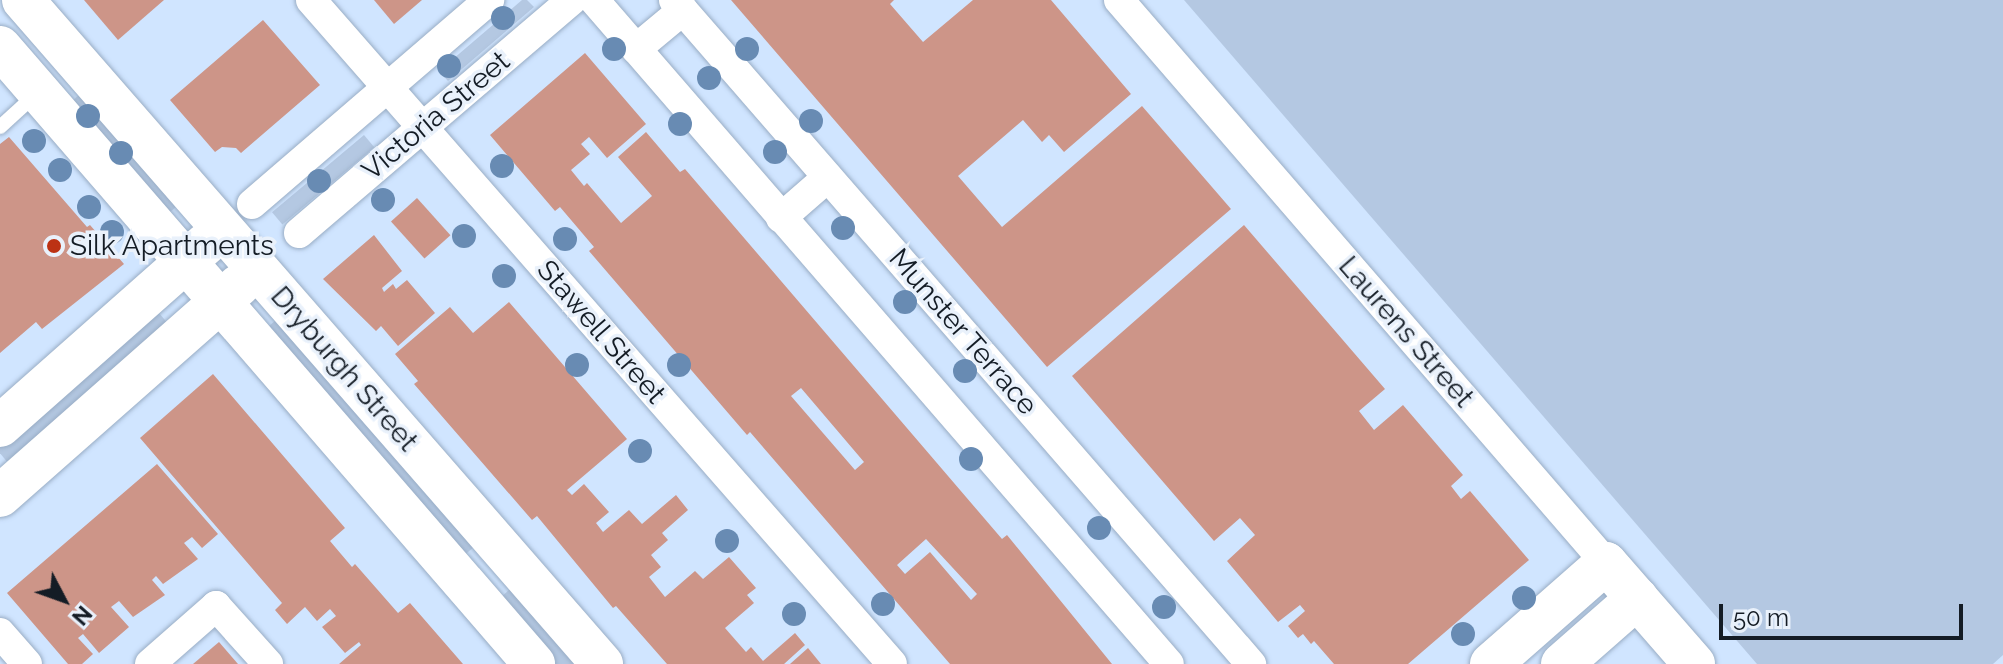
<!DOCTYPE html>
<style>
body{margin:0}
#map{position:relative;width:2003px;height:664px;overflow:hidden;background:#d0e5ff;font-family:Raleway,sans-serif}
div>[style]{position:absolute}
.green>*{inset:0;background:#b4c8e2;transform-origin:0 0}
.building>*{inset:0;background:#cd9588;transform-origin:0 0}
.roads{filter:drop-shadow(0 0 2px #99adc5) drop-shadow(0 0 2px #99adc5)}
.lane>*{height:14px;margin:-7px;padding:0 7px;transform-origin:7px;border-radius:7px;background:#fff}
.street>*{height:30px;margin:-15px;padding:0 15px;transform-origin:15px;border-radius:15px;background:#fff}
.secondary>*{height:42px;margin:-21px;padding:0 21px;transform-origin:21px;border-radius:21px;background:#fff}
.trees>*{width:24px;height:24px;margin:-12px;border-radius:50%;background:#688bb3}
.dots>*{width:22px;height:22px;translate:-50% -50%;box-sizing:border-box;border:4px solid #e9f1fb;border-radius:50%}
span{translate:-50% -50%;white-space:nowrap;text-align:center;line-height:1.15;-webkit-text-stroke:7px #e9f1fb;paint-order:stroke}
.street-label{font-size:28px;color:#141c25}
.poi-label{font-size:28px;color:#141c25}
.left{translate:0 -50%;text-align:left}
.north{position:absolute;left:24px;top:560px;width:80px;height:80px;-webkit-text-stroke:6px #e9f1fb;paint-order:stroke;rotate:131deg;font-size:22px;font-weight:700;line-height:32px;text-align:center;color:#141c25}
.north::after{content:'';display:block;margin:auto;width:28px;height:36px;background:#141c25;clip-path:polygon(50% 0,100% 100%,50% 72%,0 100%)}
.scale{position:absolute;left:1719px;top:604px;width:244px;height:36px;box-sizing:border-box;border:4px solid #141c25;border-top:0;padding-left:10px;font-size:24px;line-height:28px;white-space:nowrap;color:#141c25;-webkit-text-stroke:6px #e9f1fb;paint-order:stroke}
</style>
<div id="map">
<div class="green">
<div style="clip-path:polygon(522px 0,527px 0,534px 7px,448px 81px,439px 71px)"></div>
<div style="clip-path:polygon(1184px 0,2003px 0,2003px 655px,1993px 664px,1757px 664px)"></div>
<div style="left:79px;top:95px;width:148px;height:14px;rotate:49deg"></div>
<div style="left:364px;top:135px;width:16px;height:120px;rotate:50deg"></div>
<div style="left:159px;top:313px;width:16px;height:212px;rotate:50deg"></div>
<div style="left:276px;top:320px;width:301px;height:16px;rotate:49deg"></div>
<div style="clip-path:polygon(510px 589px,574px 664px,553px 664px,498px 600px)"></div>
</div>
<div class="building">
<div style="clip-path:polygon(84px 0,164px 0,118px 40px)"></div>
<div style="clip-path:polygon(374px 0,422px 0,394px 24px)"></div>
<div style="clip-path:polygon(731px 0,894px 0,890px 4px,923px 42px,973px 0,1051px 0,1131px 94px,1064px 152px,1049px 135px,1042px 142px,1023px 120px,958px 176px,1002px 227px,1142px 106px,1231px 209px,1047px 367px)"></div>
<div style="clip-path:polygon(263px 20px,320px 85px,241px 153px,236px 148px,222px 147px,215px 152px,170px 100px)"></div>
<div style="clip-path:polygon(evenodd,585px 53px,646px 124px,607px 158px,589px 137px,581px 144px,590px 154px,571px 170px,584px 186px,587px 183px,621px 223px,652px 196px,618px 157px,646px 132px,680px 172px,685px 169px,1002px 539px,1007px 535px,1112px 664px,950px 664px,750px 432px,747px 435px,589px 251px,594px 247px,560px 207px,555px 211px,490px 135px,585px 53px,801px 388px,864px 462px,855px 470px,791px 396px,801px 388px,585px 53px,926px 539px,977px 594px,971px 600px,930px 552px,905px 574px,897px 565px,926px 539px)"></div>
<div style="clip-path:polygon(9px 137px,87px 227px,90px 225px,124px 264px,42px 329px,36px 322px,0 353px,0 144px)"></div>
<div style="left:417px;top:198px;width:50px;height:35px;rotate:48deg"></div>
<div style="clip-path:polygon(1244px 225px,1385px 389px,1359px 411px,1374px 430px,1403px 405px,1463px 475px,1451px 486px,1461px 499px,1470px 491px,1529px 560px,1408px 664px,1334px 664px,1314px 641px,1311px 644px,1303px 634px,1298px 638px,1288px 626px,1305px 611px,1300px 605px,1278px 622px,1227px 561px,1255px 535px,1240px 518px,1214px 541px,1072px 376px)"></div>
<div style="clip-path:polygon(374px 235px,402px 271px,382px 288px,384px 292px,393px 284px,396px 289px,407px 280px,435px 313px,398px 346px,381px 326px,376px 331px,323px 279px)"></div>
<div style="clip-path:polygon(509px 302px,627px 439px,567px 490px,572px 495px,584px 484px,609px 512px,596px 523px,603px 532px,629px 510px,642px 524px,676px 495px,688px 510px,662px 533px,668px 540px,651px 555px,661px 567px,649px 577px,665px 597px,695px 571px,703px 579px,729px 557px,756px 588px,747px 595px,754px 603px,725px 628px,746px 652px,751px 647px,763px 661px,795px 633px,805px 645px,784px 664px,667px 664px,616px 606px,613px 608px,537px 516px,532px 520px,414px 384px,418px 381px,395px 354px,450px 307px,473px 333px)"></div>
<div style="clip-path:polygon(213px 374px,345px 528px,330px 541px,352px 567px,355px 564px,398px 613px,410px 603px,463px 664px,339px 664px,361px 645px,359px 642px,345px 653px,322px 627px,336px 616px,330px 609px,317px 621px,305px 607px,287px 624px,275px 610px,282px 603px,140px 438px)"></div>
<div style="clip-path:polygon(157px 464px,218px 534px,202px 548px,192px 537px,184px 543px,198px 559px,163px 584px,156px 576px,152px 580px,165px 595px,133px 617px,119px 601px,111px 607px,129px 627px,99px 653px,83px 634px,78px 638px,93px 654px,82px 664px,68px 664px,7px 593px)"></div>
<div style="clip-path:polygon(219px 642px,238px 664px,193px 664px)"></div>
<div style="clip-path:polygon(808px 648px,821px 664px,790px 664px)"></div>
</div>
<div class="roads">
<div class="lane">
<div style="left:0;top:127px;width:47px;rotate:-42.4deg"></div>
</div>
<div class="street">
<div style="left:311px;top:0;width:882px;rotate:48.81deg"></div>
<div style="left:594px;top:0;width:878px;rotate:49.11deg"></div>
<div style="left:674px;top:0;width:880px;rotate:49.01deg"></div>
<div style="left:1119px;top:0;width:744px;rotate:49.14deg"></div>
<div style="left:636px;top:49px;width:61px;rotate:-39.7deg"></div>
<div style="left:252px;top:204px;width:313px;rotate:-40.7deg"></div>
<div style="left:781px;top:218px;width:62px;rotate:-41.1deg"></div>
<div style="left:299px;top:233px;width:359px;rotate:-40.5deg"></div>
<div style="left:0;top:633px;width:41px;rotate:48.9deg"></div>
<div style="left:150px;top:664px;width:88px;rotate:-41.3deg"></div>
<div style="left:216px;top:606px;width:78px;rotate:48.1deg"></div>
</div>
<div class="secondary">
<div style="left:23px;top:0;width:881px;rotate:48.91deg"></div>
<div style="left:0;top:47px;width:816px;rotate:49.12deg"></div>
<div style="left:0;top:426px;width:275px;rotate:-41.5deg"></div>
<div style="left:0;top:496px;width:319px;rotate:-41.4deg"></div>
<div style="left:1491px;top:664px;width:153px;rotate:-41.3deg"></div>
<div style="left:1606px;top:563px;width:134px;rotate:48.9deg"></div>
<div style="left:1562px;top:664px;width:100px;rotate:-41.3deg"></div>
</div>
</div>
<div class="trees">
<div style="left:503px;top:18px"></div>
<div style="left:614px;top:49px"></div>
<div style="left:747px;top:49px"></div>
<div style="left:449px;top:66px"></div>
<div style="left:709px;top:78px"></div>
<div style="left:88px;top:116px"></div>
<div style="left:811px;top:121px"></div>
<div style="left:680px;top:124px"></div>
<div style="left:34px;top:141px"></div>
<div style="left:775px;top:152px"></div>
<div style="left:121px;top:153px"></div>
<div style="left:502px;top:166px"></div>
<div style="left:60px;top:170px"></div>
<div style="left:319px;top:181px"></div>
<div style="left:383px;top:200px"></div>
<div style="left:89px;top:207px"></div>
<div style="left:843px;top:228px"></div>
<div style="left:112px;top:232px"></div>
<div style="left:464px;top:236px"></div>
<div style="left:565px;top:239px"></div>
<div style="left:504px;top:276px"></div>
<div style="left:905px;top:302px"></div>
<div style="left:577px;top:365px"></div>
<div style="left:679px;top:365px"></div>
<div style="left:965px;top:371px"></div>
<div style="left:640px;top:451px"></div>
<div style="left:971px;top:459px"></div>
<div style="left:1099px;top:528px"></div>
<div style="left:727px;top:541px"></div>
<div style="left:1524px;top:598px"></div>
<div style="left:883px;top:604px"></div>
<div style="left:1164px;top:607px"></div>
<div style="left:794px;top:614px"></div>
<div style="left:1463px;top:634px"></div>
</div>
<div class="dots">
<div style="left:54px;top:246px;background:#bc3214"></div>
</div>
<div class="street-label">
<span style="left:436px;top:116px;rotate:-40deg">Victoria Street</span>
<span style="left:601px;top:332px;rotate:49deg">Stawell Street</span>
<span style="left:963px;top:332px;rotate:49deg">Munster Terrace</span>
<span style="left:1406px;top:332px;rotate:49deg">Laurens Street</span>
<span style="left:344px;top:369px;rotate:49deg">Dryburgh Street</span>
</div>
<div class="poi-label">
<span class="left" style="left:70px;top:246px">Silk Apartments</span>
</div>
<div class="north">N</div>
<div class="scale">50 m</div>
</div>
